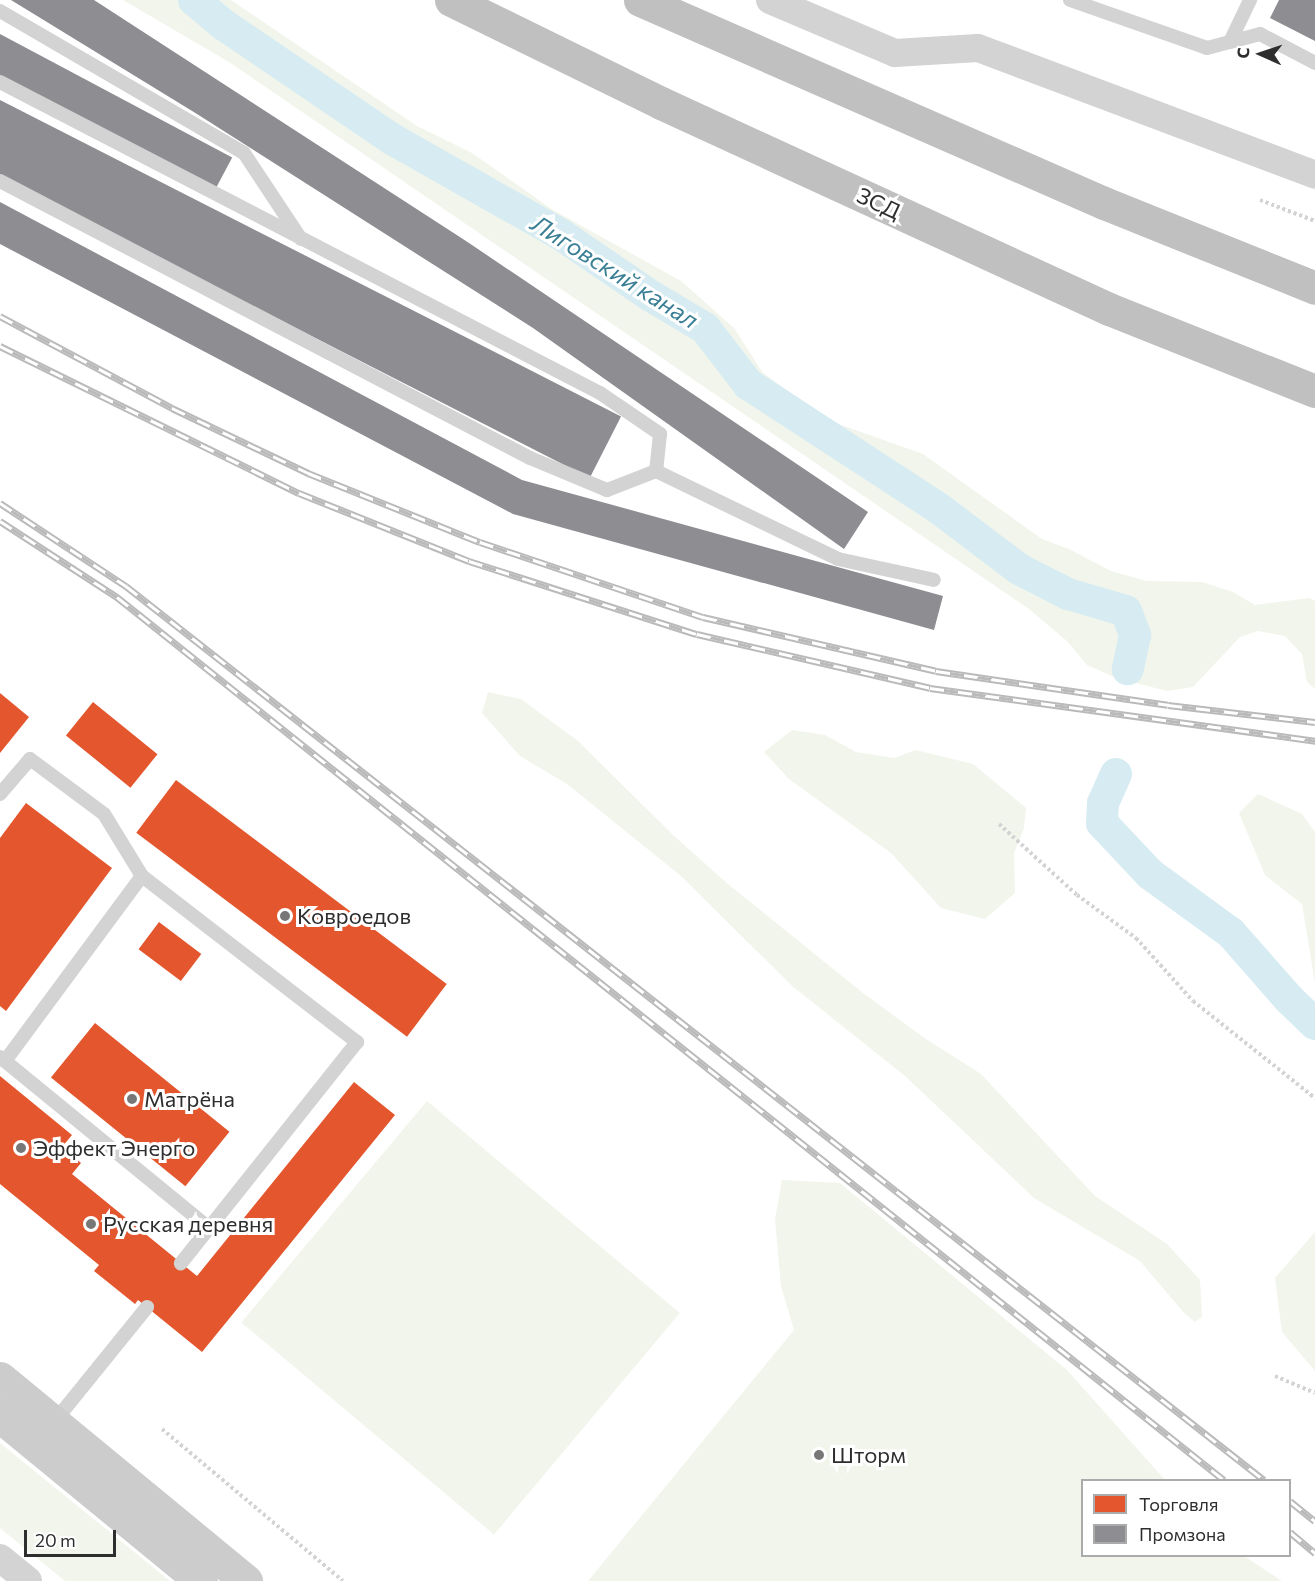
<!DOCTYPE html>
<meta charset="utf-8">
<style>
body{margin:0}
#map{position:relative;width:1315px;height:1581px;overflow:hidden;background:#fff;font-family:Commissioner,sans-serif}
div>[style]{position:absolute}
.green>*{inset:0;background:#f2f5eb;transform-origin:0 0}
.shops>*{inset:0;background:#e4572e;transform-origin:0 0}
.industry>*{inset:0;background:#8d8d92;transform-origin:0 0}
.canal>*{height:32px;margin:-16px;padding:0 16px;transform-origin:16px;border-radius:16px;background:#d7ecf2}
.path>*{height:4px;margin-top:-2px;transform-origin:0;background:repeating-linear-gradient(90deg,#d3d3d3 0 3px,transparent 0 6px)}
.service>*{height:14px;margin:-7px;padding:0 7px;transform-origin:7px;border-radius:7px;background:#d3d3d3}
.minor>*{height:28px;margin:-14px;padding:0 14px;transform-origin:14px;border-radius:14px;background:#d3d3d3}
.secondary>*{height:33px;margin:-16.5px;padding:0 16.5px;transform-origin:16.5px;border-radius:16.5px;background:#ccc}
.motorway>*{height:33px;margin:-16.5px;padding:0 16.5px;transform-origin:16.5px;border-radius:16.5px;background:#c0c0c0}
.rail>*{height:7px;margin-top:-3.5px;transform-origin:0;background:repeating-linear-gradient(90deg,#fff 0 14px,#bababa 0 28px);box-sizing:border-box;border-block:2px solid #bababa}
.dots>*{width:16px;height:16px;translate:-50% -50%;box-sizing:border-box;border:3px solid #fff;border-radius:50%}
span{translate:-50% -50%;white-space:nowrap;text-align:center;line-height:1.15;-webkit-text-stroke:6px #fff;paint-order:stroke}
.street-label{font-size:22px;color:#2e2e2e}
.poi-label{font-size:22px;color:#2e2e2e}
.left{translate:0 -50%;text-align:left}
.water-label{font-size:24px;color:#387e94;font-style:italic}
.legend{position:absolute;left:1081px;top:1479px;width:210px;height:78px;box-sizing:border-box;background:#fff;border:2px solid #ababab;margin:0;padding:8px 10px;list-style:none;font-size:18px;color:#2e2e2e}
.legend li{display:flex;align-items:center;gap:12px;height:30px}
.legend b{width:30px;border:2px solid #ababab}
.north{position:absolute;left:1231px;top:24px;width:60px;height:60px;-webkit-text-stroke:4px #fff;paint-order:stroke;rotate:273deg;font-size:16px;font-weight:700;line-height:24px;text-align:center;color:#2e2e2e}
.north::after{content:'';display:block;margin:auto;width:21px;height:27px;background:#2e2e2e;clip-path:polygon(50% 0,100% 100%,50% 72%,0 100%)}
.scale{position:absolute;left:24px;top:1530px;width:92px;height:27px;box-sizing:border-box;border:3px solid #2e2e2e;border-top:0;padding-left:8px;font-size:18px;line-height:21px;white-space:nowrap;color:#2e2e2e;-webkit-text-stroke:4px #fff;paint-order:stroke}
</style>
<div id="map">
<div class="green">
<div style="clip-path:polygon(123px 0,231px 0,417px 126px,472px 153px,553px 210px,681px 281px,734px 328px,763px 373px,830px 421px,923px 454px,1042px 539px,1069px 549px,1111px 571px,1146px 581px,1202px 582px,1233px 592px,1255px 605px,1309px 598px,1315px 601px,1315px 689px,1307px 682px,1302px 654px,1285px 636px,1258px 631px,1240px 637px,1193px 687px,1167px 691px,1116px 678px,1087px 665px,1068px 642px,1029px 609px,229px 62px)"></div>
<div style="clip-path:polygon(488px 692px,521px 699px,578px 741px,673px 835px,728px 884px,863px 993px,923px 1037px,981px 1074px,1095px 1196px,1167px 1244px,1200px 1280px,1202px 1317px,1195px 1322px,1184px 1313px,1140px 1261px,1034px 1198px,905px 1076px,791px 985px,681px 876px,567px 784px,520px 756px,482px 713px)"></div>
<div style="clip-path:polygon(792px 730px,825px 735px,856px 752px,894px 758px,916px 750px,973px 764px,1026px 808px,1024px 828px,1014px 853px,1015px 893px,985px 919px,941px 908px,891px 853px,789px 779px,764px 752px)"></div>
<div style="clip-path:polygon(1258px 794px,1302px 814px,1315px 832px,1315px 983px,1302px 904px,1265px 875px,1239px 813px)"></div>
<div style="left:427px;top:1101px;width:330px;height:289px;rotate:40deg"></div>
<div style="clip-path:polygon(782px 1180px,840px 1183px,1067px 1370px,1165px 1480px,1082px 1480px,1082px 1556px,1244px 1556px,1282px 1581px,588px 1581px,794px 1330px,781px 1286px,775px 1219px)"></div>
<div style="clip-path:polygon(1315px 1232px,1315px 1371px,1282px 1332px,1275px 1278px)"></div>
<div style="clip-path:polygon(0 1443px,170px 1581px,65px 1581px,0 1528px)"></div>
</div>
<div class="shops">
<div style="clip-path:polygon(0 693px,29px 717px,0 753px)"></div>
<div style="left:93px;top:702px;width:83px;height:43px;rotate:39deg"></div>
<div style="left:176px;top:780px;width:339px;height:66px;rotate:37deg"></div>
<div style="clip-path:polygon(26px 803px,112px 868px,6px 1011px,0 1006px,0 838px)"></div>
<div style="left:159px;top:922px;width:53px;height:34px;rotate:37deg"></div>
<div style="left:95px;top:1023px;width:173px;height:70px;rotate:39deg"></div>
<div style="clip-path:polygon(0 1076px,72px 1135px,62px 1147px,81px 1163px,72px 1174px,197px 1276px,354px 1082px,395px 1115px,202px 1352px,138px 1300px,135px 1304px,94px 1271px,99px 1265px,0 1184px)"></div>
</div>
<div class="industry">
<div style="clip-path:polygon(11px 0,94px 0,466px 241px,868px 512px,844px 549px,533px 328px,197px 114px)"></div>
<div style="clip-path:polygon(1279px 0,1315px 0,1315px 41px,1270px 18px)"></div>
<div style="left:0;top:34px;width:263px;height:38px;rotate:28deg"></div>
<div style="left:0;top:100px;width:697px;height:69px;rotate:27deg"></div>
<div style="clip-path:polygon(0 202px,522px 480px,943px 596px,934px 630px,513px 514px,0 244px)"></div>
</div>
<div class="canal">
<div style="left:194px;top:0;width:39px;rotate:40deg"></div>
<div style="left:224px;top:25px;width:203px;rotate:34.2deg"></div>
<div style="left:392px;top:139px;width:193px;rotate:29.5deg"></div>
<div style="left:560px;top:234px;width:110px;rotate:34.3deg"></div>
<div style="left:651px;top:296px;width:63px;rotate:30.7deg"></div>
<div style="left:705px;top:328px;width:71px;rotate:52.5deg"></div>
<div style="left:748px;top:384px;width:230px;rotate:33.1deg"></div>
<div style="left:941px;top:510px;width:98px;rotate:37.1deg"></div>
<div style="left:1019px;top:569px;width:55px;rotate:27deg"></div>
<div style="left:1068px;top:594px;width:60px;rotate:16.3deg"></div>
<div style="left:1126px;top:611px;width:26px;rotate:69deg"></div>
<div style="left:1135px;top:635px;width:35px;rotate:102deg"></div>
<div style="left:1116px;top:774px;width:32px;rotate:114deg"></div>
<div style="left:1103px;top:803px;width:20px;rotate:93deg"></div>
<div style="left:1102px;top:823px;width:70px;rotate:46.7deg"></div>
<div style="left:1150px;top:874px;width:100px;rotate:36.1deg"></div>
<div style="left:1231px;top:933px;width:88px;rotate:48.7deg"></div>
<div style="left:1289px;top:999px;width:36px;rotate:44deg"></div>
</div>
<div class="path">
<div style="left:1260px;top:200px;width:59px;rotate:20.9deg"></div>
<div style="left:999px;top:824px;width:105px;rotate:42.3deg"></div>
<div style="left:1077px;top:895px;width:73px;rotate:36.1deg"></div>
<div style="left:1136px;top:938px;width:85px;rotate:47.9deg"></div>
<div style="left:1193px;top:1001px;width:156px;rotate:38.5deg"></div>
<div style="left:1275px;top:1376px;width:43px;rotate:23deg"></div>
<div style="left:162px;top:1429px;width:236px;rotate:40deg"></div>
</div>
<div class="service">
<div style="left:1070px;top:0;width:145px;rotate:19.3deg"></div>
<div style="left:1207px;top:48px;width:55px;rotate:-14.8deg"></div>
<div style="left:1260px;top:34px;width:62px;rotate:27.8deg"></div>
<div style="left:0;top:11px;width:282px;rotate:30.2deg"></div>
<div style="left:244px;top:153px;width:103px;rotate:56.5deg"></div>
<div style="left:1230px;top:42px;width:47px;rotate:-64.5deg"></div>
<div style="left:0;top:82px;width:676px;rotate:27.4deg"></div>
<div style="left:600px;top:393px;width:73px;rotate:34.3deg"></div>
<div style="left:660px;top:434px;width:37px;rotate:96deg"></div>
<div style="left:656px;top:471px;width:53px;rotate:158.8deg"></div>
<div style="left:607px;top:490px;width:83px;rotate:-157.4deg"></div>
<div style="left:530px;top:458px;width:598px;rotate:-152.41deg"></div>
<div style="left:656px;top:471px;width:202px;rotate:25.8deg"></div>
<div style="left:838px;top:559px;width:98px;rotate:12.3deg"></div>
<div style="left:0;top:794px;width:46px;rotate:-49.4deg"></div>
<div style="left:30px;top:759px;width:92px;rotate:36.6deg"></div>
<div style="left:104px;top:814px;width:73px;rotate:58.5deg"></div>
<div style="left:142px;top:876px;width:272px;rotate:37.7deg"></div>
<div style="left:357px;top:1042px;width:283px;rotate:128.5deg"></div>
<div style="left:0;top:1057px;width:270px;rotate:39.3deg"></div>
<div style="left:5px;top:1061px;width:230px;rotate:-53.5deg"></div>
<div style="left:54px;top:1422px;width:148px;rotate:-51deg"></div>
</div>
<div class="minor">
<div style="left:770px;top:0;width:136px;rotate:23deg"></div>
<div style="left:895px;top:53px;width:83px;rotate:-3.4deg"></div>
<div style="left:978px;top:48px;width:360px;rotate:20.6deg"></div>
<div style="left:0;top:1558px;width:36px;rotate:39deg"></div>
</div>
<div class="secondary">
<div style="left:0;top:1378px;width:319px;rotate:39.5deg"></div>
<div style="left:0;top:1416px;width:260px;rotate:39.4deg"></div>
</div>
<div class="motorway">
<div style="left:451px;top:0;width:234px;rotate:26.1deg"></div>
<div style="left:661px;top:103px;width:493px;rotate:24.7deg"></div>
<div style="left:1109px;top:309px;width:222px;rotate:21.7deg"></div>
<div style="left:640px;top:0;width:506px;rotate:23.63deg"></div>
<div style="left:1104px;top:203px;width:227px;rotate:21.9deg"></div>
</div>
<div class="rail">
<div style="left:0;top:316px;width:195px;rotate:28.1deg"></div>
<div style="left:172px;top:408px;width:151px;rotate:25.5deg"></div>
<div style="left:308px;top:473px;width:185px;rotate:21.9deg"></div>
<div style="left:480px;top:542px;width:235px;rotate:18.6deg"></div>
<div style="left:703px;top:617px;width:239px;rotate:13deg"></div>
<div style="left:936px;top:671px;width:234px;rotate:8.3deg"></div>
<div style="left:1168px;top:705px;width:148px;rotate:6.6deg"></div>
<div style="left:0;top:346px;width:333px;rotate:26.2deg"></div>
<div style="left:299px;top:493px;width:183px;rotate:21.8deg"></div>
<div style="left:469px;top:561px;width:239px;rotate:17.8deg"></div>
<div style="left:697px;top:634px;width:239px;rotate:13deg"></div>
<div style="left:930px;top:688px;width:389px;rotate:7.8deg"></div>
<div style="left:0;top:503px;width:151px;rotate:33.4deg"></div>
<div style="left:126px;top:586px;width:1447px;rotate:38.15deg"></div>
<div style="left:0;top:521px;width:140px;rotate:33deg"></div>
<div style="left:117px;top:597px;width:1416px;rotate:38.58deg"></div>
<div style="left:1290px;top:1501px;width:32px;rotate:39deg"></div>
<div style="left:1290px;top:1532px;width:33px;rotate:40deg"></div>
</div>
<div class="dots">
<div style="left:285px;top:916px;background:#777"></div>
<div style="left:132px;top:1099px;background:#777"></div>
<div style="left:21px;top:1148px;background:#777"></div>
<div style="left:91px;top:1224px;background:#777"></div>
<div style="left:819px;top:1455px;background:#777"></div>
</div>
<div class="street-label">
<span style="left:879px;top:203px;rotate:25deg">ЗСД</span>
</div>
<div class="poi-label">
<span class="left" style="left:297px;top:916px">Ковроедов</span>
<span class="left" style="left:144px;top:1099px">Матрёна</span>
<span class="left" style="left:33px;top:1148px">Эффект Энерго</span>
<span class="left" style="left:103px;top:1224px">Русская деревня</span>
<span class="left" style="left:831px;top:1455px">Шторм</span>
</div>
<div class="water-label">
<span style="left:615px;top:271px;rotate:32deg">Лиговский канал</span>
</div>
<ul class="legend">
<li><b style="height:16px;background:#e4572e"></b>Торговля</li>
<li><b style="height:16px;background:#8d8d92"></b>Промзона</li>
</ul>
<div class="north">С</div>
<div class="scale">20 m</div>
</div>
